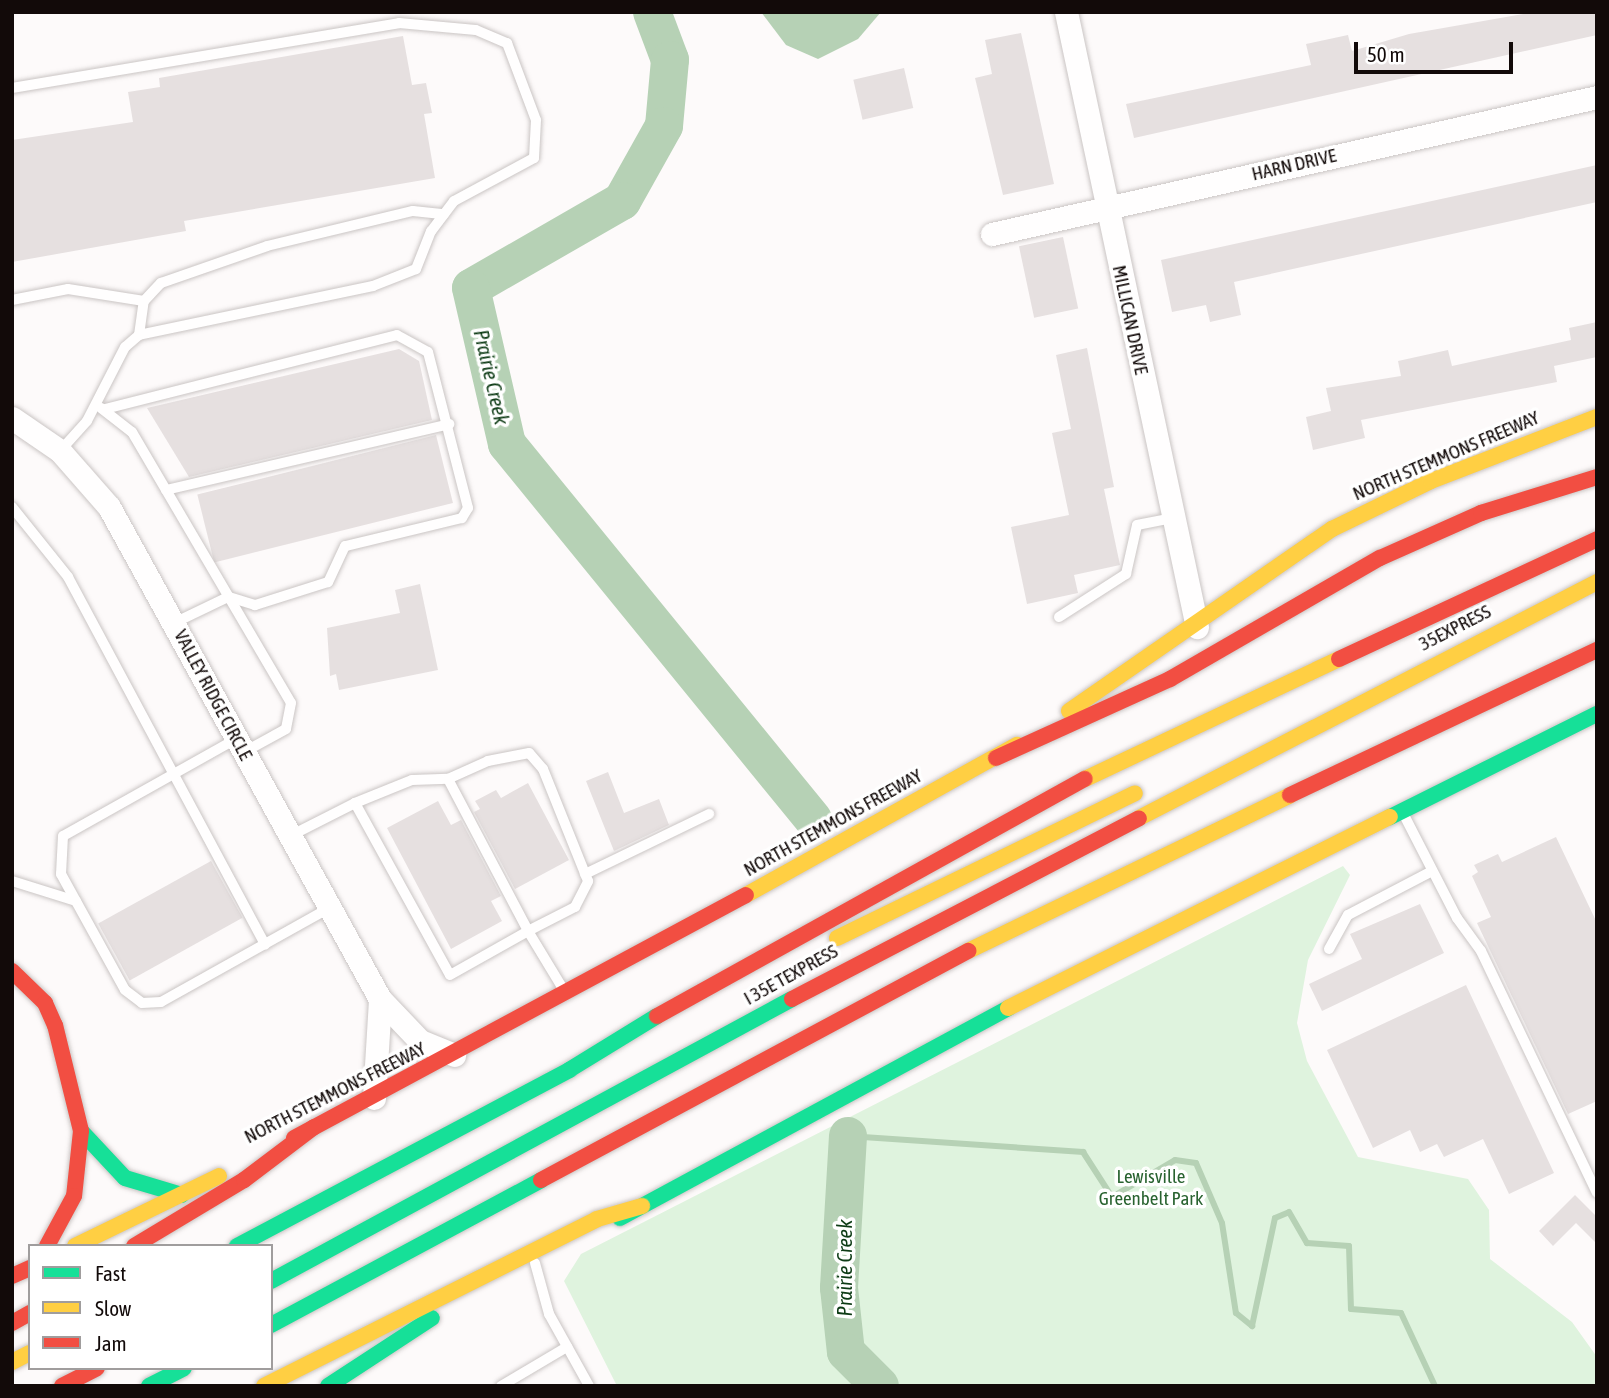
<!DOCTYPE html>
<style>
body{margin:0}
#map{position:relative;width:1609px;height:1398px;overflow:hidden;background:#fdfafa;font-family:"Asap Condensed",sans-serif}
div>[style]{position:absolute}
.green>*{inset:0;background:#dff3de}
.water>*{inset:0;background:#b6d1b5}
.stream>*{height:6px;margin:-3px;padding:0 3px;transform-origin:3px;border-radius:3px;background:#b6d1b5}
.river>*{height:38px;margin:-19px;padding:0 19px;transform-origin:19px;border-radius:19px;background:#b6d1b5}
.building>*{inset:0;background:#e6e0e0;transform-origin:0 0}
.roads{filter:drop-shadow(0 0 2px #cac5c4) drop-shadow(0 0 2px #cac5c4)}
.lane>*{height:10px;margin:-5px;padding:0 5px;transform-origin:5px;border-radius:5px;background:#fffefe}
.street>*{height:23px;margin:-11.5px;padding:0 11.5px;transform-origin:11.5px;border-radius:11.5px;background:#fffefe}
.fast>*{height:16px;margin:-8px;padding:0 8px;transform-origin:8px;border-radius:8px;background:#16e098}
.slow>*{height:16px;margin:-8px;padding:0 8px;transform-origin:8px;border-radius:8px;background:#ffcf43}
.jam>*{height:16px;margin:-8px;padding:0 8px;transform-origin:8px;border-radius:8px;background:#f24e42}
span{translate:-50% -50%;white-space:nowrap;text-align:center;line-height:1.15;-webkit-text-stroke:7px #fff;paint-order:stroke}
.street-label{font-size:19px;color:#120a09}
.park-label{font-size:19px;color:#296330}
.water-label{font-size:21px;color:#0d3b15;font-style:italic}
.frame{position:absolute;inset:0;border:14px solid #120a09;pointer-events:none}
.legend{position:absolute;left:28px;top:1244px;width:245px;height:126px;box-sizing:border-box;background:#fff;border:2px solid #a09d9d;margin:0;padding:9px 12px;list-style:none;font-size:21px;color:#120a09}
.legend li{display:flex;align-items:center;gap:14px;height:35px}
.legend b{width:35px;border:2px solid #a09d9d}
.scale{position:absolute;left:1354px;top:42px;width:159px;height:32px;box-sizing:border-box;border:4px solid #120a09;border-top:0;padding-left:9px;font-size:21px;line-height:24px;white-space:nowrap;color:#120a09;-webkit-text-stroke:5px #fff;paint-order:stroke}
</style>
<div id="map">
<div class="green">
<div style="clip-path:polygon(1343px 866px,1350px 875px,1308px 960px,1297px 1023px,1307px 1061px,1358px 1157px,1468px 1179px,1489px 1210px,1490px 1259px,1572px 1322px,1597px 1357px,1597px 1386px,617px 1386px,564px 1281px,581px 1254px)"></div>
</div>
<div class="water">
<div style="clip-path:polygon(761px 12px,881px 12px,858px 39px,818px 59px,786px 45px)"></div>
</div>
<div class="stream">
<div style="left:848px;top:1136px;width:236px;rotate:3.9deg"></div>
<div style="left:1083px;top:1152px;width:54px;rotate:57.2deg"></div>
<div style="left:1112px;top:1197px;width:73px;rotate:-30.4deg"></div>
<div style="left:1175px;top:1160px;width:21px;rotate:8deg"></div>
<div style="left:1196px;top:1163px;width:65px;rotate:66.6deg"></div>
<div style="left:1222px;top:1223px;width:91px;rotate:81.2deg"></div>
<div style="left:1236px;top:1313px;width:21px;rotate:39deg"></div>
<div style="left:1252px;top:1326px;width:110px;rotate:-78deg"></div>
<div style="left:1275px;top:1218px;width:15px;rotate:-23deg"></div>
<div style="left:1289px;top:1212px;width:36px;rotate:60deg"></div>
<div style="left:1307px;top:1243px;width:42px;rotate:4.1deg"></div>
<div style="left:1349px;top:1246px;width:63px;rotate:88.2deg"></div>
<div style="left:1351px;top:1309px;width:50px;rotate:4.6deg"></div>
<div style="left:1401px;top:1313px;width:81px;rotate:65deg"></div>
</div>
<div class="river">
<div style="left:652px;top:12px;width:51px;rotate:69.4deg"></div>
<div style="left:670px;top:60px;width:66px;rotate:95.2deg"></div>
<div style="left:664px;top:126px;width:86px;rotate:119.2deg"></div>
<div style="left:622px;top:201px;width:174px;rotate:150.1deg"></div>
<div style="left:471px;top:288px;width:160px;rotate:77deg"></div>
<div style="left:507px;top:444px;width:484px;rotate:50.8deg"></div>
<div style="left:848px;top:1136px;width:152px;rotate:93.4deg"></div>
<div style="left:839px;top:1288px;width:64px;rotate:83.8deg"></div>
<div style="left:846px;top:1352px;width:48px;rotate:45deg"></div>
</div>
<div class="building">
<div style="clip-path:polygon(1535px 12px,1597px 12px,1597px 35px,1134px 138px,1126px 104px,1311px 65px,1306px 44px,1348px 35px,1352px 51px,1409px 34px)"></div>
<div style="clip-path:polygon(1021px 33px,1054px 184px,1003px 195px,975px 78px,992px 74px,985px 40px)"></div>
<div style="clip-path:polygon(403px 36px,412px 85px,426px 83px,432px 113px,424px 114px,435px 178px,184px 221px,186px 231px,12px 262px,12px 140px,133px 122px,128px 92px,160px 87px,159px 78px)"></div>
<div style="left:904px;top:68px;width:41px;height:52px;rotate:77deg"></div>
<div style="clip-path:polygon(1597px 165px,1597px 202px,1234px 282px,1241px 315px,1210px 322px,1206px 305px,1172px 312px,1161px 260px)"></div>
<div style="left:1063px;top:237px;width:73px;height:45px;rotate:78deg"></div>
<div style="clip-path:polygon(1597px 322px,1597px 357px,1554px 366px,1557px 382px,1361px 420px,1365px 438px,1313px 450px,1306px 417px,1331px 411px,1326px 388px,1401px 376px,1398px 361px,1448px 350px,1452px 366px,1571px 340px,1569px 328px)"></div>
<div style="clip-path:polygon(1087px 348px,1114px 487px,1104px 489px,1120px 565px,1074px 575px,1078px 593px,1027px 604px,1011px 527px,1069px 515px,1052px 433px,1071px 429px,1056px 355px)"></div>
<div style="clip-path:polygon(399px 349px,419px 361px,432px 420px,189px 477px,147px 408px)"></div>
<div style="left:436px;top:435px;width:70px;height:246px;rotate:76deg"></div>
<div style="clip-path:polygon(420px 584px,438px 670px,339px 690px,336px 674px,330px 676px,327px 628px,400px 613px,395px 590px)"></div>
<div style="clip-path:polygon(608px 772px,624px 813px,659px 799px,669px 825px,614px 851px,586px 781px)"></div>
<div style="clip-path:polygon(528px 783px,569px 860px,515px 889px,474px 812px,480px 809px,475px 801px,496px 790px,501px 798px)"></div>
<div style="clip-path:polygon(438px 801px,451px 825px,461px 820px,501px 896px,491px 901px,502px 921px,451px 949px,387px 828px)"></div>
<div style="clip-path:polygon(1556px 837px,1597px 923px,1597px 1101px,1568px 1114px,1477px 923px,1491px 917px,1472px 876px,1478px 872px,1474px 865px,1498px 854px,1502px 862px)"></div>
<div style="left:211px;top:861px;width:65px;height:129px;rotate:61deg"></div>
<div style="clip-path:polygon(1420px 904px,1444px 953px,1322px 1011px,1309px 984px,1362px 959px,1350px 934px)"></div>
<div style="clip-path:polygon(1466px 985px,1554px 1173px,1509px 1194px,1483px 1139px,1444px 1157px,1437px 1144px,1420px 1152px,1410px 1130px,1373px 1148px,1327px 1050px)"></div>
<div style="clip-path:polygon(1575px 1195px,1597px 1217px,1597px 1244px,1576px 1223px,1553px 1246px,1539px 1231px)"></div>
</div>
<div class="roads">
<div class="lane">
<div style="left:12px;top:88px;width:392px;rotate:-9.5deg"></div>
<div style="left:399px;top:23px;width:77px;rotate:5.2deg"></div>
<div style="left:476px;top:30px;width:34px;rotate:23deg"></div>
<div style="left:507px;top:43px;width:82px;rotate:69.4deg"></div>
<div style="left:536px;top:120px;width:38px;rotate:93deg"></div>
<div style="left:534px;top:158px;width:91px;rotate:151.7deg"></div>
<div style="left:454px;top:201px;width:38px;rotate:127deg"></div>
<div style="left:431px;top:231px;width:41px;rotate:111.5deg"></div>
<div style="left:416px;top:269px;width:46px;rotate:158.4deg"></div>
<div style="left:373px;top:286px;width:239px;rotate:168.2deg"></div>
<div style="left:139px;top:335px;width:18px;rotate:139deg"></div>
<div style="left:125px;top:347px;width:83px;rotate:117.2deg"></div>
<div style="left:87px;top:421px;width:40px;rotate:132deg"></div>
<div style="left:12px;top:300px;width:57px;rotate:-11.1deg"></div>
<div style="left:68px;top:289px;width:77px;rotate:9deg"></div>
<div style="left:144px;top:301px;width:25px;rotate:-47deg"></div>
<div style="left:161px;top:283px;width:112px;rotate:-19.2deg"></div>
<div style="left:267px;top:246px;width:150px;rotate:-13.5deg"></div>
<div style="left:413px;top:211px;width:31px;rotate:6deg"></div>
<div style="left:139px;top:335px;width:34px;rotate:-82deg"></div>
<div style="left:101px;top:408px;width:39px;rotate:38deg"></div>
<div style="left:132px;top:432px;width:314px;rotate:59.6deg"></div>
<div style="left:291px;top:703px;width:26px;rotate:101deg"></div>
<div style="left:286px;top:729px;width:48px;rotate:151.3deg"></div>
<div style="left:105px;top:409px;width:301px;rotate:-14.2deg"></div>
<div style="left:397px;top:335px;width:35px;rotate:29deg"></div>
<div style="left:428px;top:352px;width:161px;rotate:75.6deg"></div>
<div style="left:468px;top:508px;width:12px;rotate:121deg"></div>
<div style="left:462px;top:518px;width:120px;rotate:166.5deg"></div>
<div style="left:345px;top:546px;width:40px;rotate:115deg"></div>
<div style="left:328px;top:582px;width:77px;rotate:162.5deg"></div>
<div style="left:255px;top:605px;width:28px;rotate:-163deg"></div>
<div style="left:228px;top:597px;width:60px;rotate:154.3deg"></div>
<div style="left:166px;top:490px;width:291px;rotate:-13.1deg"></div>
<div style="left:12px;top:507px;width:90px;rotate:51.3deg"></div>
<div style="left:68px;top:577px;width:417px;rotate:61.8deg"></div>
<div style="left:1059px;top:617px;width:80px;rotate:-32.7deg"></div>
<div style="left:1126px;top:574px;width:50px;rotate:-77.3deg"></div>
<div style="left:1137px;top:525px;width:37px;rotate:-11deg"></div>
<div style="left:236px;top:739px;width:198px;rotate:150.7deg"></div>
<div style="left:63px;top:836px;width:38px;rotate:93deg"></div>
<div style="left:61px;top:874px;width:132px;rotate:61.1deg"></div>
<div style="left:125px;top:990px;width:21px;rotate:37deg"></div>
<div style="left:142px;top:1003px;width:19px;rotate:-3deg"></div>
<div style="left:161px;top:1002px;width:193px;rotate:-29.2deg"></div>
<div style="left:355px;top:803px;width:61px;rotate:-22deg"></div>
<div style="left:412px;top:780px;width:36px;rotate:-2deg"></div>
<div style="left:448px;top:779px;width:172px;rotate:62.2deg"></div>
<div style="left:528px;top:931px;width:53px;rotate:-27.1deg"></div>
<div style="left:575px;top:907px;width:29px;rotate:-63deg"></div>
<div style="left:588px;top:881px;width:121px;rotate:-111.9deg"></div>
<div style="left:543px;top:769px;width:21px;rotate:-131deg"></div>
<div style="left:529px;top:753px;width:42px;rotate:169deg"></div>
<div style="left:488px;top:761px;width:44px;rotate:155.8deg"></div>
<div style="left:1403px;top:813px;width:118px;rotate:62.8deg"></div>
<div style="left:1457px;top:918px;width:41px;rotate:54deg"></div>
<div style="left:1481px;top:951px;width:268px;rotate:64.4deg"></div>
<div style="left:290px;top:836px;width:73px;rotate:-26.9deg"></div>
<div style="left:355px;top:803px;width:196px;rotate:61.1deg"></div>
<div style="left:450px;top:975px;width:90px;rotate:-29.4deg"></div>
<div style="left:528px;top:931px;width:71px;rotate:58.8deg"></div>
<div style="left:585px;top:874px;width:138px;rotate:-25.8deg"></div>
<div style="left:12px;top:881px;width:67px;rotate:17.4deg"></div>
<div style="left:1329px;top:949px;width:39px;rotate:-61deg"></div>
<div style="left:1348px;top:915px;width:95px;rotate:-27.6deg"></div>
<div style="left:535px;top:1263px;width:53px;rotate:74.6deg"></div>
<div style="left:549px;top:1314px;width:82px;rotate:60.9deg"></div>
<div style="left:501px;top:1386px;width:77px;rotate:-30.6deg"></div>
</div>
<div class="street">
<div style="left:1066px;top:12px;width:629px;rotate:77.98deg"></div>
<div style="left:992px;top:234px;width:620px;rotate:-12.76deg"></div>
<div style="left:12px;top:418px;width:58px;rotate:34.5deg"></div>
<div style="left:60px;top:451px;width:74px;rotate:48.8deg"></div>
<div style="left:109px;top:507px;width:562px;rotate:61.15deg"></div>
<div style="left:380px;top:999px;width:58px;rotate:46.4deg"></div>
<div style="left:420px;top:1041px;width:37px;rotate:22deg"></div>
<div style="left:374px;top:1098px;width:99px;rotate:-86.5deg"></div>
</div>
<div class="fast">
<div style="left:1390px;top:817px;width:231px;rotate:-26.5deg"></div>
<div style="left:81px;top:1131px;width:64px;rotate:46.9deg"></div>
<div style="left:125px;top:1178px;width:59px;rotate:16.6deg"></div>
<div style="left:620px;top:1218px;width:441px;rotate:-28.4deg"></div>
<div style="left:237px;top:1246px;width:376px;rotate:-27.9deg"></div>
<div style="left:569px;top:1070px;width:103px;rotate:-31.5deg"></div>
<div style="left:271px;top:1281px;width:592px;rotate:-28.43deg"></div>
<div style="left:271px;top:1325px;width:306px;rotate:-28.2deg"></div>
<div style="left:149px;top:1386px;width:39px;rotate:-27deg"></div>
<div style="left:328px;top:1386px;width:124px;rotate:-33.2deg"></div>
</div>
<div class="slow">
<div style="left:1069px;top:711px;width:320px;rotate:-34.7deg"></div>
<div style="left:1332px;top:529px;width:110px;rotate:-25.9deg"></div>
<div style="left:1431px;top:481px;width:178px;rotate:-21.1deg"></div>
<div style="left:1085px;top:779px;width:281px;rotate:-25.3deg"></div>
<div style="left:1139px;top:818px;width:515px;rotate:-27.26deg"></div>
<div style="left:746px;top:895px;width:310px;rotate:-29deg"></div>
<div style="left:837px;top:938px;width:331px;rotate:-25.9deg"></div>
<div style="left:968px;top:951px;width:358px;rotate:-25.8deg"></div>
<div style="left:1008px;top:1008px;width:427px;rotate:-26.6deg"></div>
<div style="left:75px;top:1246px;width:160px;rotate:-25.9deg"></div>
<div style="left:12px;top:1362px;width:20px;rotate:-27deg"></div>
<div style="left:264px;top:1386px;width:373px;rotate:-26.6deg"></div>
<div style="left:597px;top:1219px;width:47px;rotate:-16.1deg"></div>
</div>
<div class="jam">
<div style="left:1339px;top:659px;width:285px;rotate:-24.9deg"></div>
<div style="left:996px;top:758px;width:191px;rotate:-24.4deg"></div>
<div style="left:1170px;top:679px;width:242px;rotate:-30deg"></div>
<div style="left:1380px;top:558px;width:111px;rotate:-24deg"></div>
<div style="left:1481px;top:513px;width:121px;rotate:-17.2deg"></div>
<div style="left:1290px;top:795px;width:340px;rotate:-25.3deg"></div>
<div style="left:12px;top:971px;width:46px;rotate:44.1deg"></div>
<div style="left:45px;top:1003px;width:24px;rotate:66deg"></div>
<div style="left:55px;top:1025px;width:109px;rotate:76.2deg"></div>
<div style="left:81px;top:1131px;width:65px;rotate:96.1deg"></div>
<div style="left:74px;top:1196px;width:57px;rotate:118.4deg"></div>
<div style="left:792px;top:999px;width:391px;rotate:-27.5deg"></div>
<div style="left:657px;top:1016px;width:489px;rotate:-29deg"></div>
<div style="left:294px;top:1138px;width:513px;rotate:-28.26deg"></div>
<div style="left:541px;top:1180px;width:485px;rotate:-28.2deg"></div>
<div style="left:134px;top:1246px;width:128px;rotate:-31deg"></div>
<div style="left:244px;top:1180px;width:88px;rotate:-37.1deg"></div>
<div style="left:12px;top:1276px;width:20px;rotate:-24deg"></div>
<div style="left:12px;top:1323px;width:21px;rotate:-29deg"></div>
<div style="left:62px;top:1386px;width:39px;rotate:-27deg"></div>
</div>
</div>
<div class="street-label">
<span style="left:1294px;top:165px;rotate:-13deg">HARN DRIVE</span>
<span style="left:1130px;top:320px;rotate:78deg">MILLICAN DRIVE</span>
<span style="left:1446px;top:456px;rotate:-23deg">NORTH STEMMONS FREEWAY</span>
<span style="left:1455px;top:628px;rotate:-27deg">35EXPRESS</span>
<span style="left:213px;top:695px;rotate:62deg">VALLEY RIDGE CIRCLE</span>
<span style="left:833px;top:823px;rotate:-29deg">NORTH STEMMONS FREEWAY</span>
<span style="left:791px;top:975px;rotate:-29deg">I 35E TEXPRESS</span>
<span style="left:335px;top:1093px;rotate:-27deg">NORTH STEMMONS FREEWAY</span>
</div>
<div class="park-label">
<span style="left:1151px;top:1188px">Lewisville<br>Greenbelt Park</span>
</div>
<div class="water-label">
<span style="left:492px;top:377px;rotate:77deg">Prairie Creek</span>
<span style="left:844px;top:1268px;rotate:-90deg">Prairie Creek</span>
</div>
<div class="frame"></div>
<ul class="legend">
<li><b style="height:9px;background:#16e098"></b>Fast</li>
<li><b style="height:9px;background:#ffcf43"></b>Slow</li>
<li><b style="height:9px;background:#f24e42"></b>Jam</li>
</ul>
<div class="scale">50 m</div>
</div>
